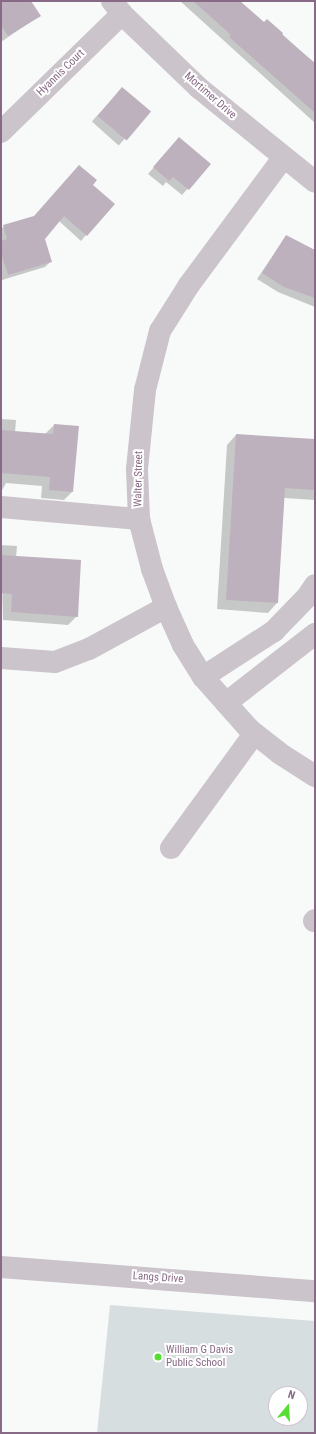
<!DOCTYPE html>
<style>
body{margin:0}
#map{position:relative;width:316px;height:1434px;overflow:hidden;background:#f8faf9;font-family:"Roboto Condensed",sans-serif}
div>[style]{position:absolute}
.green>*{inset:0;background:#d7dedf}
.shadow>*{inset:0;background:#0003;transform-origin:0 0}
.building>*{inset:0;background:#beb1be;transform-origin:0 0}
.minor>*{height:22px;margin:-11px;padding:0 11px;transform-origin:11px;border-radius:11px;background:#cbc4cb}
.dots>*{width:11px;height:11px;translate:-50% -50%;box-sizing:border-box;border:2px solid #fff;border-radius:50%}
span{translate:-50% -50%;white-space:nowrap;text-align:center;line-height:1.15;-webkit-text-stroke:4px #fff;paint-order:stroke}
.street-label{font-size:11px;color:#886a87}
.poi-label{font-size:11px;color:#886a87}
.left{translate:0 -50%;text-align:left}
.frame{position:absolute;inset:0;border:2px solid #886a87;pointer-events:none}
.north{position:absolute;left:268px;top:1386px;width:40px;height:40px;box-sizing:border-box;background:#fff;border:1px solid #cfc3cf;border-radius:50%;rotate:18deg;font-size:11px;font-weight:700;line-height:16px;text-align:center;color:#886a87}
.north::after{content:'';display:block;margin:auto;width:14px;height:18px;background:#56de34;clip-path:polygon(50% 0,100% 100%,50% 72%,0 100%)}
</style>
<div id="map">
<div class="green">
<div style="clip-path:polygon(evenodd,110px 1305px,315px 1321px,315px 1433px,97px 1433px,110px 1305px,276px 1394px,300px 1394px,300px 1418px,276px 1418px,276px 1394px)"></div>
</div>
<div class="shadow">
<div style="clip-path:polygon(1px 1px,30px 1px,39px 16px,1px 42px)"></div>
<div style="clip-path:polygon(180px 1px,238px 1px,264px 23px,267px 20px,315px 64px,315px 123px)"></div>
<div style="left:122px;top:88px;width:36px;height:45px;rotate:42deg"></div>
<div style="clip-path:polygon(174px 144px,210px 164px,182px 195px,166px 182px,163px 186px,148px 174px)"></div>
<div style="clip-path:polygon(92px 185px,86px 235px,81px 241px,59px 221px,44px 239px,50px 262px,45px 267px,2px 280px,1px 228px,34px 217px)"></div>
<div style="clip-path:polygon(286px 236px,315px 251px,315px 307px,278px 292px,257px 279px)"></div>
<div style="clip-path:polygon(1px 419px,16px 420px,15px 432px,45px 434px,54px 425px,72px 492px,64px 500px,41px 498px,42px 486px,6px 483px,1px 492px)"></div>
<div style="clip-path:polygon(236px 435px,315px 440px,315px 500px,284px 498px,277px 603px,268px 613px,217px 609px,227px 445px)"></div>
<div style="clip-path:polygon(1px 545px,17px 546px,16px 557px,77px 616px,68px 625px,3px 620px)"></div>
</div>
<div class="building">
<div style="clip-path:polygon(1px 1px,31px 1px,41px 16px,8px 36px,1px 25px)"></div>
<div style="clip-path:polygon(193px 1px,240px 1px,264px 22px,267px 19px,283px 33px,282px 35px,315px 63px,315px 113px,229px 37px,231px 35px)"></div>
<div style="left:122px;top:87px;width:38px;height:38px;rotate:40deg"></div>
<div style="clip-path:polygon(179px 137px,211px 164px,189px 190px,173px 177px,169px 181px,153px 167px)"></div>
<div style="clip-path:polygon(79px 165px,97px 180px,93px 185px,115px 204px,87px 236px,64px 216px,45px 239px,52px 262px,8px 275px,1px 253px,1px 241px,7px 239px,3px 225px,34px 216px)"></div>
<div style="clip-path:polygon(286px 235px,315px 250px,315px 298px,284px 287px,262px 273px)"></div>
<div style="clip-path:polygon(54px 424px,79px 426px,73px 492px,49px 490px,50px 477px,1px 473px,1px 430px,53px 434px)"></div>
<div style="clip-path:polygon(236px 434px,315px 439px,315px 490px,285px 488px,278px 603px,226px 600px)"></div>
<div style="clip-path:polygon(1px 555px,81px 560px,78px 617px,11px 612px,12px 594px,1px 593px)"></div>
</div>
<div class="minor">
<div style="left:112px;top:1px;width:16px;rotate:52deg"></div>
<div style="left:122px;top:14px;width:107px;rotate:43.9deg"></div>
<div style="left:199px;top:88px;width:149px;rotate:39deg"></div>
<div style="left:1px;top:132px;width:169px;rotate:-44.3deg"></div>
<div style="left:283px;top:158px;width:158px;rotate:126.5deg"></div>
<div style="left:189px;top:285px;width:54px;rotate:122.2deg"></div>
<div style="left:160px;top:331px;width:61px;rotate:104.3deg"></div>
<div style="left:145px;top:390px;width:79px;rotate:95.8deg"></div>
<div style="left:137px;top:469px;width:50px;rotate:87.7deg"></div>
<div style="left:139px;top:519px;width:52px;rotate:75.4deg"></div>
<div style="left:152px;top:569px;width:40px;rotate:69.8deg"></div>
<div style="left:166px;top:607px;width:42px;rotate:65.9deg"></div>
<div style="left:183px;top:645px;width:38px;rotate:58deg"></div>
<div style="left:203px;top:677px;width:71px;rotate:48.4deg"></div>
<div style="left:250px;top:730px;width:37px;rotate:38deg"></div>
<div style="left:279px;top:753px;width:43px;rotate:32.6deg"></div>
<div style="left:1px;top:507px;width:139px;rotate:5deg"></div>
<div style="left:1px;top:658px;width:54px;rotate:4.2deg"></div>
<div style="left:55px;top:662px;width:36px;rotate:-21deg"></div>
<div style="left:89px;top:649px;width:88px;rotate:-28.6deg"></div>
<div style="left:203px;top:677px;width:85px;rotate:-32.9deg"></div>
<div style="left:274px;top:631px;width:47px;rotate:-45.9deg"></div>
<div style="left:307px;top:597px;width:14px;rotate:-56deg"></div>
<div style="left:226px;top:703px;width:113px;rotate:-37.8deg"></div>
<div style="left:171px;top:848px;width:141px;rotate:-53.9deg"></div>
<div style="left:314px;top:921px;width:1px;rotate:-45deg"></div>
<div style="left:1px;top:1267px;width:315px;rotate:4.4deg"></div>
</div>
<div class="dots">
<div style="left:158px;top:1357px;background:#56de34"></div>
</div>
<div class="street-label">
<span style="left:61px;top:73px;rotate:-44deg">Hyannis Court</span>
<span style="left:210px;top:96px;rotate:41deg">Mortimer Drive</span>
<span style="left:139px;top:479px;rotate:-89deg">Walter Street</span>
<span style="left:158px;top:1278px;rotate:4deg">Langs Drive</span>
</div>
<div class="poi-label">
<span class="left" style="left:166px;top:1357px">William G Davis<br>Public School</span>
</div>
<div class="frame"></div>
<div class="north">N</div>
</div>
